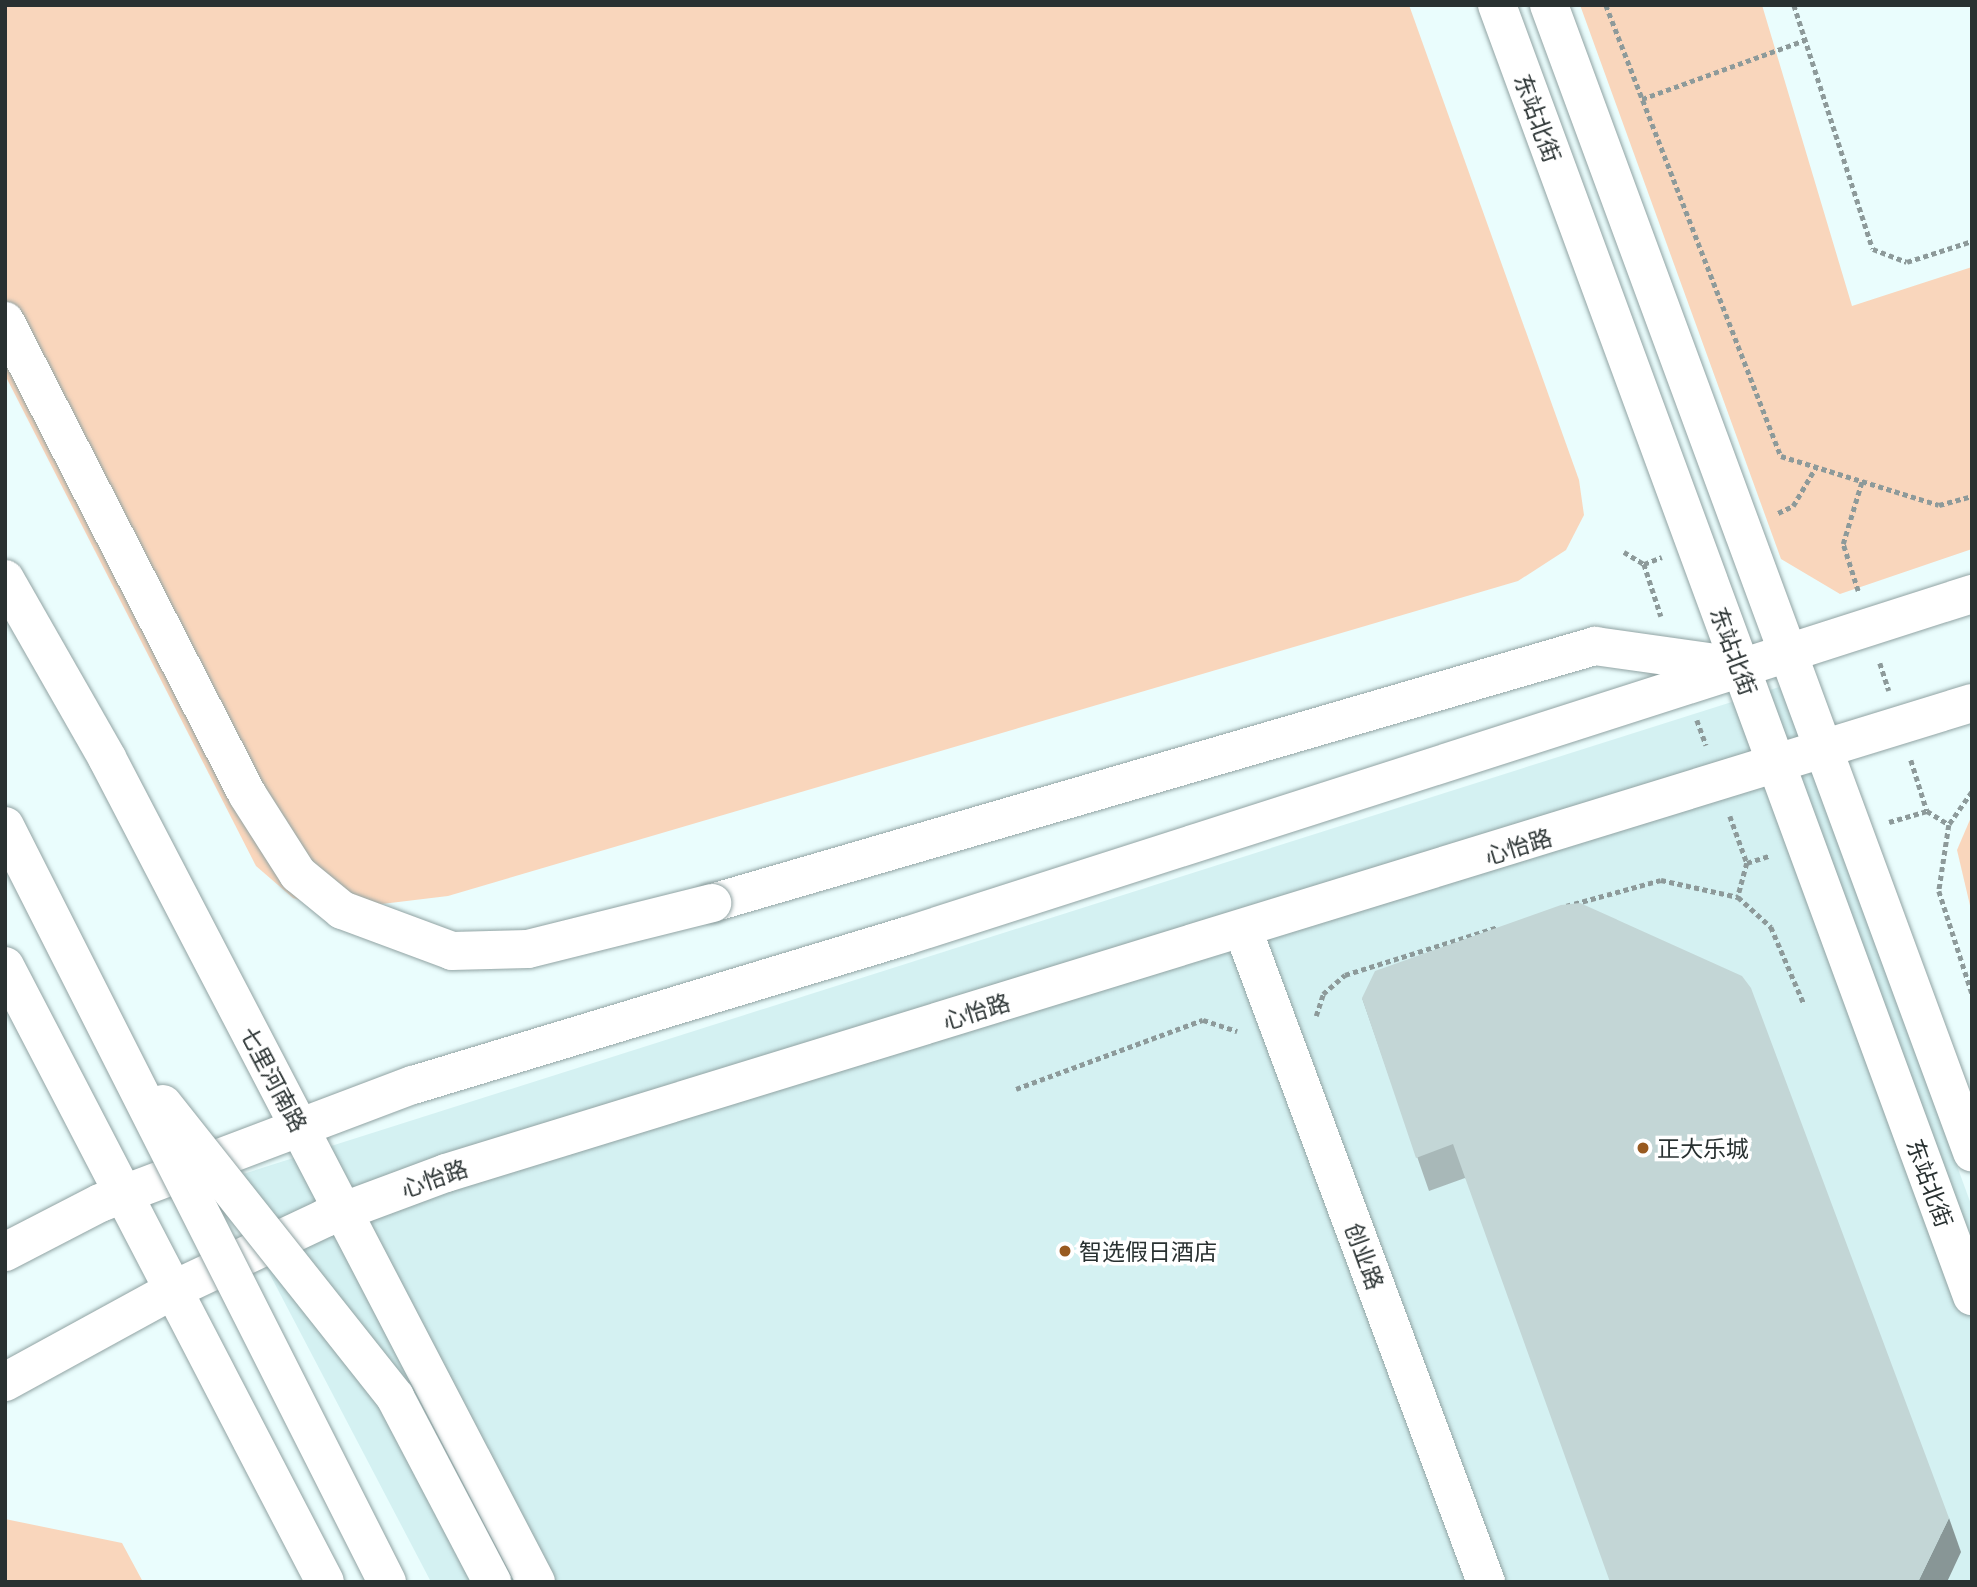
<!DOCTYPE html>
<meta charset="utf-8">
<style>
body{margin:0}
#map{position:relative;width:1977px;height:1587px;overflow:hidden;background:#eafdfd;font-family:"Golos Text","Noto Sans SC",sans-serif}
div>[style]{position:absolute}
.built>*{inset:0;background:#d4f1f2}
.green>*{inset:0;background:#f9d6bc}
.path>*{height:4.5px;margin-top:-2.25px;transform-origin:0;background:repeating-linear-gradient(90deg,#8d9a9a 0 5px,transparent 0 8.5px)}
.roads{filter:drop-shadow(0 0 2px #91a3a3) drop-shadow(0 0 2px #91a3a3)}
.street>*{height:38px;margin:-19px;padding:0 19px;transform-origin:19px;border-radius:19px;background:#fff}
.secondary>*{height:38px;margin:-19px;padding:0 19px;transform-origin:19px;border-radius:19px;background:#fff}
.bridges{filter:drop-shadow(0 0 2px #91a3a3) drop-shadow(0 0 2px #91a3a3)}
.secondary-bridge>*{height:38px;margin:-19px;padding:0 19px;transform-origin:19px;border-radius:19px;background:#fff}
.wall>*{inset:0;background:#a8b8b8}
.shaded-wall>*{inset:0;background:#889696}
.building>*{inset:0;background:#c3d6d6}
.dots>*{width:19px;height:19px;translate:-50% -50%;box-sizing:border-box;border:4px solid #fff;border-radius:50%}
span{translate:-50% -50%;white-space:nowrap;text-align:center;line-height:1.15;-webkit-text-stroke:7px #fff;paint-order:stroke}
.street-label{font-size:23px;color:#293131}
.poi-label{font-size:23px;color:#293131}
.left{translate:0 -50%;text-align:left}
.frame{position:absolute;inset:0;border:7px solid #293131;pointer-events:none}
</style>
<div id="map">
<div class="built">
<div style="clip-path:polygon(1782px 686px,1972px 1207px,1972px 1582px,431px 1582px,221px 1181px)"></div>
</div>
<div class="green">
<div style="clip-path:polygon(5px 5px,1409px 5px,1579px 480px,1584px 515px,1566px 550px,1518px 581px,448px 896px,332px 910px,293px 898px,256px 866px,5px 375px)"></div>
<div style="clip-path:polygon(1580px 5px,1762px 5px,1852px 306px,1972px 267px,1972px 549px,1840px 594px,1781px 559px)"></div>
<div style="clip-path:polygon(1972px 815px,1972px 914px,1957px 850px)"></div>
<div style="clip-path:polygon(5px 1519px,122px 1543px,143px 1582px,5px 1582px)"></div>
</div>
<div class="path">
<div style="left:1606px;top:5px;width:484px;rotate:68.8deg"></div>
<div style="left:1781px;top:456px;width:165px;rotate:17.2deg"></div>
<div style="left:1939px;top:505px;width:34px;rotate:-15deg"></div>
<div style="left:1794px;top:5px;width:256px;rotate:72.1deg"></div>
<div style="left:1873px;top:249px;width:36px;rotate:21deg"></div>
<div style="left:1907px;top:262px;width:68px;rotate:-17.9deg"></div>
<div style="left:1642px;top:99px;width:173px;rotate:-19.9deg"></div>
<div style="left:1778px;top:513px;width:17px;rotate:-25deg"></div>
<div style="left:1793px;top:506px;width:45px;rotate:-59.5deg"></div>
<div style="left:1624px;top:552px;width:23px;rotate:31deg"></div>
<div style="left:1644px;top:564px;width:19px;rotate:-21deg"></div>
<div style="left:1644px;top:564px;width:55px;rotate:71.9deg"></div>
<div style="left:1858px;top:591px;width:49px;rotate:-107.7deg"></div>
<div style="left:1843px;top:544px;width:66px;rotate:-73.2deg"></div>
<div style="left:1880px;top:663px;width:29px;rotate:72deg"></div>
<div style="left:1697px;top:720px;width:27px;rotate:70deg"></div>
<div style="left:1911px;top:760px;width:53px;rotate:72.6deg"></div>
<div style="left:1927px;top:811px;width:26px;rotate:32deg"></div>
<div style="left:1972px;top:792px;width:40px;rotate:124.9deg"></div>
<div style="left:1949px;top:825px;width:67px;rotate:98.6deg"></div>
<div style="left:1939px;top:891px;width:107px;rotate:72.1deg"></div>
<div style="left:1730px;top:816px;width:50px;rotate:70.1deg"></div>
<div style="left:1747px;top:863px;width:35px;rotate:105deg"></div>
<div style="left:1889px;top:822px;width:40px;rotate:-16deg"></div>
<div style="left:1747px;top:863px;width:23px;rotate:-18deg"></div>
<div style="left:1566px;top:906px;width:98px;rotate:-15.3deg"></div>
<div style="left:1661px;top:880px;width:79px;rotate:12.4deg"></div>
<div style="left:1738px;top:897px;width:45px;rotate:42.3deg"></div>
<div style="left:1771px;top:927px;width:84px;rotate:66.8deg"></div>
<div style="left:1316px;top:1016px;width:23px;rotate:-72deg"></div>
<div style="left:1323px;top:994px;width:29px;rotate:-41deg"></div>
<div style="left:1345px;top:975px;width:160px;rotate:-17.4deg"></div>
<div style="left:1016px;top:1089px;width:199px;rotate:-20.3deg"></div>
<div style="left:1203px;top:1020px;width:36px;rotate:18deg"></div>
</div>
<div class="roads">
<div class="street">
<div style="left:1243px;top:930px;width:696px;rotate:69.56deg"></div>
</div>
<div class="secondary">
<div style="left:1497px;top:5px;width:1376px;rotate:69.8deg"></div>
<div style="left:1549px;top:5px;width:1223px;rotate:69.76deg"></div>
<div style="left:5px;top:579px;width:206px;rotate:60.3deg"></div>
<div style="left:107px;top:758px;width:929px;rotate:62.5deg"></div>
<div style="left:712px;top:903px;width:920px;rotate:-16.23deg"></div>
<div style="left:1595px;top:646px;width:137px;rotate:8deg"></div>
<div style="left:5px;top:966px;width:694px;rotate:62.55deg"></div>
<div style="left:5px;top:1252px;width:107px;rotate:-27.3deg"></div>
<div style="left:100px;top:1203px;width:335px;rotate:-20.7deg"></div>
<div style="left:413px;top:1085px;width:515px;rotate:-16.82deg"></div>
<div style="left:906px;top:936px;width:1120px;rotate:-17.79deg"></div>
<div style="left:5px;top:1382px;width:194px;rotate:-28.7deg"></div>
<div style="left:175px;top:1289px;width:166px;rotate:-25.3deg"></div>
<div style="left:325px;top:1218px;width:129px;rotate:-20.4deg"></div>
<div style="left:446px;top:1173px;width:1597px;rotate:-17.12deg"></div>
</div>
</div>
<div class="bridges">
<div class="secondary-bridge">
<div style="left:5px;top:321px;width:531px;rotate:62.9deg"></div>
<div style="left:247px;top:794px;width:95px;rotate:57.5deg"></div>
<div style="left:298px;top:874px;width:57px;rotate:39.3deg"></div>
<div style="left:342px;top:910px;width:117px;rotate:20.4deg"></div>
<div style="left:452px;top:951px;width:76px;rotate:-1.5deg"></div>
<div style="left:528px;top:949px;width:190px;rotate:-14deg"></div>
<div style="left:5px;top:826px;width:847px;rotate:63.19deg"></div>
<div style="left:163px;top:1104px;width:374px;rotate:51.6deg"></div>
<div style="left:395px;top:1397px;width:209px;rotate:62.3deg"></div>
</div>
</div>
<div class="wall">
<div style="clip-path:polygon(1362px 998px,1961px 1552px,1465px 1178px,1429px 1191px)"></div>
</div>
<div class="shaded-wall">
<div style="clip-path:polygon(1949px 1518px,1961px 1552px,1947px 1582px,1918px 1582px)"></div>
</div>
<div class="building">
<div style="clip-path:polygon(1580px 903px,1742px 976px,1751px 988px,1949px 1518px,1918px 1582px,1610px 1582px,1453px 1144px,1416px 1158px,1362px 998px,1375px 971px,1561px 905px)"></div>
</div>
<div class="dots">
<div style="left:1643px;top:1148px;background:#985a20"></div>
<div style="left:1065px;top:1251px;background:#985a20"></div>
</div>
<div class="street-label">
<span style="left:1538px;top:118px;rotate:70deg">东站北街</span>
<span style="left:1734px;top:651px;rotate:70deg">东站北街</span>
<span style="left:1518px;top:846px;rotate:-17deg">心怡路</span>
<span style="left:976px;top:1011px;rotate:-17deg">心怡路</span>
<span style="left:274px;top:1079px;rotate:62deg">七里河南路</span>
<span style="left:434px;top:1178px;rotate:-19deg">心怡路</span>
<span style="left:1930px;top:1183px;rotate:70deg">东站北街</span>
<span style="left:1365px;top:1256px;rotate:70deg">创业路</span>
</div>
<div class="poi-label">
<span class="left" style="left:1657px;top:1148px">正大乐城</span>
<span class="left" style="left:1079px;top:1251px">智选假日酒店</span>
</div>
<div class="frame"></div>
</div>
